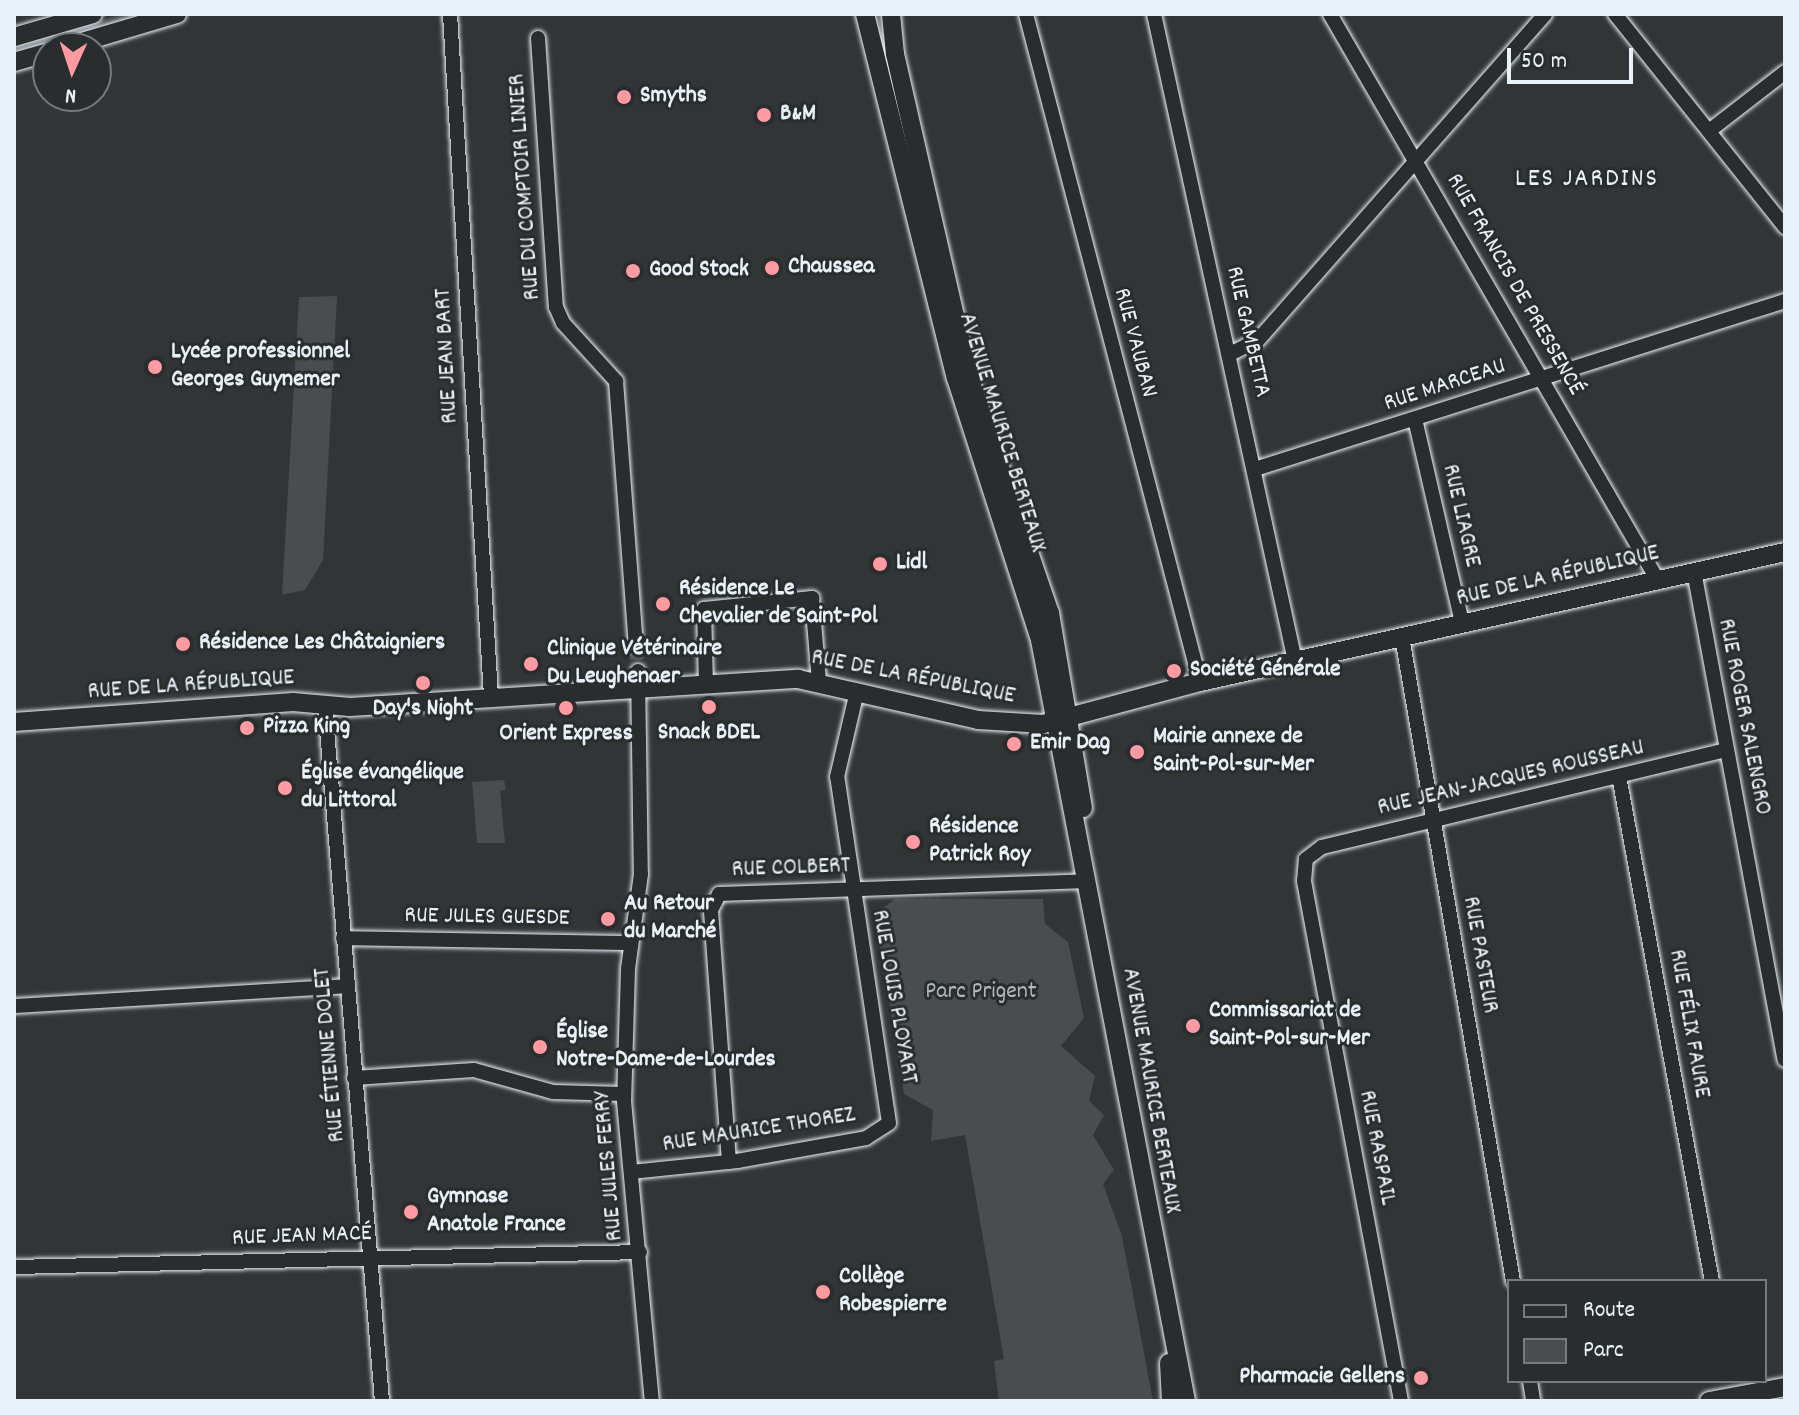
<!DOCTYPE html>
<meta charset="utf-8">
<style>
body{margin:0}
#map{position:relative;width:1799px;height:1415px;overflow:hidden;background:#323536;font-family:Dekko,sans-serif}
div>[style]{position:absolute}
.green>*{inset:0;background:#494d4f}
.minor-tunnel>*{height:14px;margin-top:-7px;transform-origin:0;background:repeating-linear-gradient(90deg,#4d5153 0 14px,transparent 0 21px)}
.roads{filter:drop-shadow(0 0 2px #e8f1f8) drop-shadow(0 0 2px #e8f1f8)}
.minor>*{height:14px;margin:-7px;padding:0 7px;transform-origin:7px;border-radius:7px;background:#2a2d2e}
.tertiary>*{height:18px;margin:-9px;padding:0 9px;transform-origin:9px;border-radius:9px;background:#2a2d2e}
.dots>*{width:22px;height:22px;translate:-50% -50%;box-sizing:border-box;border:4px solid #2a2d2e;border-radius:50%}
span{translate:-50% -50%;white-space:nowrap;text-align:center;line-height:1.15;-webkit-text-stroke:6px #2a2d2e;paint-order:stroke}
.poi-label{font-size:24px;color:#e8f1f8;font-weight:700}
.left{translate:0 -50%;text-align:left}
.right{translate:-100% -50%;text-align:right}
.street-label{font-size:24px;color:#e8f1f8}
.park-label{font-size:24px;color:#b0b8bd}
.neighbourhood-label{font-size:26px;color:#e8f1f8;letter-spacing:2px}
.frame{position:absolute;inset:0;border:16px solid #e8f1f8;pointer-events:none}
.legend{position:absolute;left:1507px;top:1279px;width:260px;height:104px;box-sizing:border-box;background:#2a2d2e;border:2px solid #767b7f;margin:0;padding:10px 14px;list-style:none;font-size:24px;color:#e8f1f8}
.legend li{display:flex;align-items:center;gap:16px;height:40px}
.legend b{width:40px;border:2px solid #767b7f}
.north{position:absolute;left:32px;top:32px;width:80px;height:80px;box-sizing:border-box;background:#2a2d2e;border:2px solid #767b7f;border-radius:50%;rotate:183deg;font-size:22px;font-weight:700;line-height:32px;text-align:center;color:#e8f1f8}
.north::after{content:'';display:block;margin:auto;width:28px;height:36px;background:#ff9aa2;clip-path:polygon(50% 0,100% 100%,50% 72%,0 100%)}
.scale{position:absolute;left:1507px;top:48px;width:126px;height:36px;box-sizing:border-box;border:4px solid #e8f1f8;border-top:0;padding-left:10px;font-size:24px;line-height:28px;white-space:nowrap;color:#e8f1f8;-webkit-text-stroke:6px #2a2d2e;paint-order:stroke}
</style>
<div id="map">
<div class="green">
<div style="clip-path:polygon(122px 14px,149px 14px,14px 54px,14px 46px)"></div>
<div style="clip-path:polygon(337px 296px,323px 560px,305px 590px,282px 595px,299px 297px)"></div>
<div style="clip-path:polygon(504px 780px,506px 790px,500px 791px,505px 843px,477px 843px,472px 782px)"></div>
<div style="clip-path:polygon(895px 899px,1043px 899px,1045px 924px,1068px 942px,1084px 1018px,1061px 1046px,1095px 1076px,1089px 1101px,1104px 1115px,1093px 1135px,1114px 1170px,1103px 1184px,1122px 1236px,1153px 1401px,999px 1401px,994px 1361px,1004px 1359px,965px 1135px,931px 1141px,933px 1110px,904px 1094px,875px 914px)"></div>
</div>
<div class="minor-tunnel">
<div style="left:636px;top:646px;width:25px;rotate:85deg"></div>
</div>
<div class="roads">
<div class="minor">
<div style="left:450px;top:14px;width:683px;rotate:86.56deg"></div>
<div style="left:1026px;top:14px;width:690px;rotate:75.4deg"></div>
<div style="left:1154px;top:14px;width:662px;rotate:77.71deg"></div>
<div style="left:1330px;top:14px;width:653px;rotate:59.94deg"></div>
<div style="left:1615px;top:14px;width:273px;rotate:51.4deg"></div>
<div style="left:538px;top:38px;width:270px;rotate:86.2deg"></div>
<div style="left:556px;top:307px;width:17px;rotate:66deg"></div>
<div style="left:563px;top:323px;width:79px;rotate:47.6deg"></div>
<div style="left:616px;top:381px;width:266px;rotate:85.7deg"></div>
<div style="left:1709px;top:131px;width:96px;rotate:-37.8deg"></div>
<div style="left:1230px;top:354px;width:31px;rotate:-27deg"></div>
<div style="left:1258px;top:340px;width:434px;rotate:-48.6deg"></div>
<div style="left:1415px;top:419px;width:209px;rotate:77deg"></div>
<div style="left:1255px;top:469px;width:556px;rotate:-17.59deg"></div>
<div style="left:1694px;top:571px;width:497px;rotate:79.5deg"></div>
<div style="left:1402px;top:637px;width:653px;rotate:80.22deg"></div>
<div style="left:638px;top:671px;width:203px;rotate:89.2deg"></div>
<div style="left:641px;top:874px;width:96px;rotate:97.8deg"></div>
<div style="left:628px;top:969px;width:132px;rotate:91.7deg"></div>
<div style="left:624px;top:1101px;width:301px;rotate:84.7deg"></div>
<div style="left:706px;top:685px;width:76px;rotate:-91.5deg"></div>
<div style="left:704px;top:609px;width:109px;rotate:-5.8deg"></div>
<div style="left:812px;top:598px;width:83px;rotate:85.2deg"></div>
<div style="left:325px;top:705px;width:698px;rotate:85.32deg"></div>
<div style="left:1619px;top:776px;width:513px;rotate:79.57deg"></div>
<div style="left:343px;top:938px;width:288px;rotate:1deg"></div>
<div style="left:14px;top:1006px;width:334px;rotate:-3.4deg"></div>
<div style="left:354px;top:1078px;width:120px;rotate:-3.8deg"></div>
<div style="left:474px;top:1070px;width:82px;rotate:15.6deg"></div>
<div style="left:553px;top:1092px;width:71px;rotate:1.6deg"></div>
<div style="left:729px;top:1162px;width:253px;rotate:-94.1deg"></div>
<div style="left:711px;top:910px;width:18px;rotate:-63deg"></div>
<div style="left:719px;top:894px;width:369px;rotate:-2deg"></div>
<div style="left:631px;top:1172px;width:107px;rotate:-5.9deg"></div>
<div style="left:737px;top:1161px;width:131px;rotate:-10.1deg"></div>
<div style="left:866px;top:1138px;width:27px;rotate:-33deg"></div>
<div style="left:889px;top:1123px;width:350px;rotate:-98.5deg"></div>
<div style="left:837px;top:777px;width:88px;rotate:-76.9deg"></div>
<div style="left:14px;top:1267px;width:626px;rotate:-1.37deg"></div>
<div style="left:1530px;top:1381px;width:20px;rotate:81deg"></div>
<div style="left:1401px;top:1401px;width:529px;rotate:-100.57deg"></div>
<div style="left:1304px;top:881px;width:22px;rotate:-85deg"></div>
<div style="left:1306px;top:859px;width:20px;rotate:-37deg"></div>
<div style="left:1322px;top:847px;width:416px;rotate:-13.5deg"></div>
</div>
<div class="tertiary">
<div style="left:865px;top:14px;width:375px;rotate:76deg"></div>
<div style="left:956px;top:378px;width:275px;rotate:72.2deg"></div>
<div style="left:1040px;top:640px;width:775px;rotate:79.14deg"></div>
<div style="left:891px;top:14px;width:40px;rotate:84.3deg"></div>
<div style="left:895px;top:54px;width:331px;rotate:77.1deg"></div>
<div style="left:969px;top:377px;width:250px;rotate:71.1deg"></div>
<div style="left:1050px;top:613px;width:198px;rotate:80.4deg"></div>
<div style="left:14px;top:37px;width:82px;rotate:-16.2deg"></div>
<div style="left:62px;top:48px;width:120px;rotate:-16.5deg"></div>
<div style="left:14px;top:62px;width:35px;rotate:-16deg"></div>
<div style="left:14px;top:722px;width:280px;rotate:-4.1deg"></div>
<div style="left:293px;top:702px;width:57px;rotate:5deg"></div>
<div style="left:350px;top:707px;width:449px;rotate:-3.6deg"></div>
<div style="left:798px;top:679px;width:185px;rotate:12.8deg"></div>
<div style="left:978px;top:720px;width:65px;rotate:3.5deg"></div>
<div style="left:1043px;top:724px;width:163px;rotate:-15deg"></div>
<div style="left:1200px;top:682px;width:599px;rotate:-12.53deg"></div>
<div style="left:1169px;top:1363px;width:38px;rotate:87deg"></div>
<div style="left:1709px;top:1401px;width:77px;rotate:-10.4deg"></div>
</div>
</div>
<div class="dots">
<div style="left:624px;top:97px;background:#ff9aa2"></div>
<div style="left:764px;top:115px;background:#ff9aa2"></div>
<div style="left:772px;top:268px;background:#ff9aa2"></div>
<div style="left:633px;top:271px;background:#ff9aa2"></div>
<div style="left:155px;top:367px;background:#ff9aa2"></div>
<div style="left:880px;top:564px;background:#ff9aa2"></div>
<div style="left:663px;top:604px;background:#ff9aa2"></div>
<div style="left:183px;top:644px;background:#ff9aa2"></div>
<div style="left:531px;top:664px;background:#ff9aa2"></div>
<div style="left:1174px;top:671px;background:#ff9aa2"></div>
<div style="left:423px;top:683px;background:#ff9aa2"></div>
<div style="left:709px;top:707px;background:#ff9aa2"></div>
<div style="left:566px;top:708px;background:#ff9aa2"></div>
<div style="left:247px;top:728px;background:#ff9aa2"></div>
<div style="left:1014px;top:744px;background:#ff9aa2"></div>
<div style="left:1137px;top:752px;background:#ff9aa2"></div>
<div style="left:285px;top:788px;background:#ff9aa2"></div>
<div style="left:913px;top:842px;background:#ff9aa2"></div>
<div style="left:608px;top:919px;background:#ff9aa2"></div>
<div style="left:1193px;top:1026px;background:#ff9aa2"></div>
<div style="left:540px;top:1047px;background:#ff9aa2"></div>
<div style="left:411px;top:1212px;background:#ff9aa2"></div>
<div style="left:823px;top:1292px;background:#ff9aa2"></div>
<div style="left:1421px;top:1378px;background:#ff9aa2"></div>
</div>
<div class="poi-label">
<span class="left" style="left:640px;top:97px">Smyths</span>
<span class="left" style="left:780px;top:115px">B&amp;M</span>
<span class="left" style="left:788px;top:268px">Chaussea</span>
<span class="left" style="left:649px;top:271px">Good Stock</span>
<span class="left" style="left:171px;top:367px">Lycée professionnel<br>Georges Guynemer</span>
<span class="left" style="left:896px;top:564px">Lidl</span>
<span class="left" style="left:679px;top:604px">Résidence Le<br>Chevalier de Saint-Pol</span>
<span class="left" style="left:199px;top:644px">Résidence Les Châtaigniers</span>
<span class="left" style="left:547px;top:664px">Clinique Vétérinaire<br>Du Leughenaer</span>
<span class="left" style="left:1190px;top:671px">Société Générale</span>
<span style="left:423px;top:710px">Day's Night</span>
<span class="left" style="left:263px;top:728px">Pizza King</span>
<span style="left:709px;top:734px">Snack BDEL</span>
<span style="left:566px;top:735px">Orient Express</span>
<span class="left" style="left:1153px;top:752px">Mairie annexe de<br>Saint-Pol-sur-Mer</span>
<span class="left" style="left:1030px;top:744px">Emir Dag</span>
<span class="left" style="left:301px;top:788px">Église évangélique<br>du Littoral</span>
<span class="left" style="left:929px;top:842px">Résidence<br>Patrick Roy</span>
<span class="left" style="left:624px;top:919px">Au Retour<br>du Marché</span>
<span class="left" style="left:1209px;top:1026px">Commissariat de<br>Saint-Pol-sur-Mer</span>
<span class="left" style="left:556px;top:1047px">Église<br>Notre-Dame-de-Lourdes</span>
<span class="left" style="left:427px;top:1212px">Gymnase<br>Anatole France</span>
<span class="left" style="left:839px;top:1292px">Collège<br>Robespierre</span>
<span class="right" style="left:1405px;top:1378px">Pharmacie Gellens</span>
</div>
<div class="street-label">
<span style="left:526px;top:187px;rotate:-94deg">RUE DU COMPTOIR LINIER</span>
<span style="left:1514px;top:285px;rotate:60deg">RUE FRANCIS DE PRESSENCÉ</span>
<span style="left:1247px;top:332px;rotate:77deg">RUE GAMBETTA</span>
<span style="left:1134px;top:343px;rotate:75deg">RUE VAUBAN</span>
<span style="left:448px;top:356px;rotate:-93deg">RUE JEAN BART</span>
<span style="left:1445px;top:386px;rotate:-18deg">RUE MARCEAU</span>
<span style="left:1001px;top:433px;rotate:73deg">AVENUE MAURICE BERTEAUX</span>
<span style="left:1460px;top:516px;rotate:77deg">RUE LIAGRE</span>
<span style="left:1558px;top:577px;rotate:-13deg">RUE DE LA RÉPUBLIQUE</span>
<span style="left:913px;top:678px;rotate:11deg">RUE DE LA RÉPUBLIQUE</span>
<span style="left:191px;top:686px;rotate:-4deg">RUE DE LA RÉPUBLIQUE</span>
<span style="left:1743px;top:717px;rotate:79deg">RUE ROGER SALENGRO</span>
<span style="left:1511px;top:779px;rotate:-13deg">RUE JEAN-JACQUES ROUSSEAU</span>
<span style="left:791px;top:869px;rotate:-2deg">RUE COLBERT</span>
<span style="left:487px;top:918px;rotate:1deg">RUE JULES GUESDE</span>
<span style="left:1479px;top:955px;rotate:80deg">RUE PASTEUR</span>
<span style="left:893px;top:997px;rotate:80deg">RUE LOUIS PLOYART</span>
<span style="left:1688px;top:1024px;rotate:80deg">RUE FÉLIX FAURE</span>
<span style="left:331px;top:1055px;rotate:-95deg">RUE ÉTIENNE DOLET</span>
<span style="left:1150px;top:1091px;rotate:80deg">AVENUE MAURICE BERTEAUX</span>
<span style="left:759px;top:1131px;rotate:-9deg">RUE MAURICE THOREZ</span>
<span style="left:1376px;top:1148px;rotate:79deg">RUE RASPAIL</span>
<span style="left:610px;top:1166px;rotate:-95deg">RUE JULES FERRY</span>
<span style="left:302px;top:1237px;rotate:-2deg">RUE JEAN MACÉ</span>
</div>
<div class="park-label">
<span style="left:981px;top:993px">Parc Prigent</span>
</div>
<div class="neighbourhood-label">
<span style="left:1587px;top:180px">LES JARDINS</span>
</div>
<div class="frame"></div>
<ul class="legend">
<li><b style="height:10px;background:#2a2d2e"></b>Route</li>
<li><b style="height:22px;background:#494d4f"></b>Parc</li>
</ul>
<div class="north">N</div>
<div class="scale">50 m</div>
</div>
